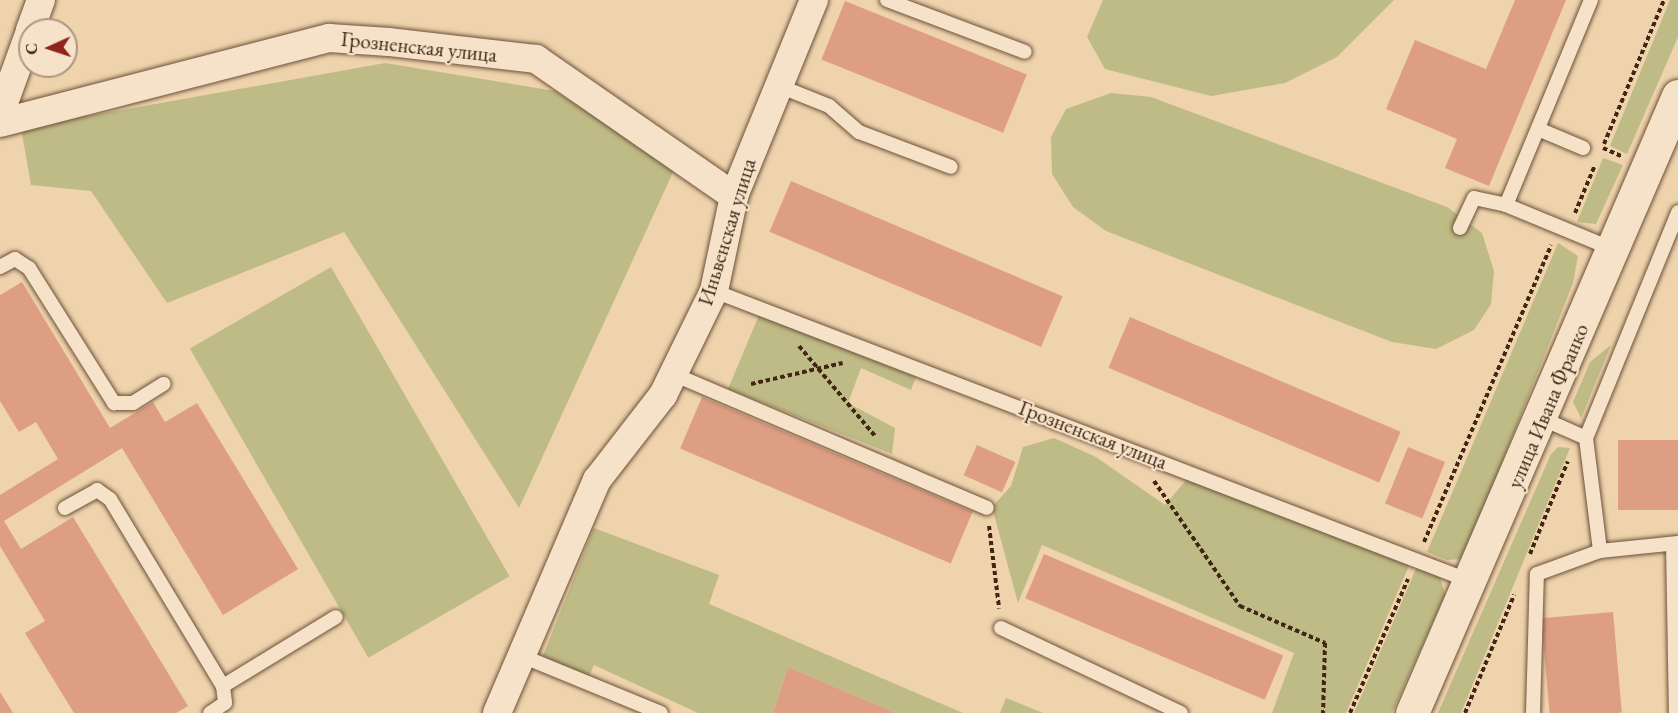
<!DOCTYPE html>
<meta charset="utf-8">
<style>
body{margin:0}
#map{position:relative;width:1678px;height:713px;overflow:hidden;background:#efd3ac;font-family:"EB Garamond",serif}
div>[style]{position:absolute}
.green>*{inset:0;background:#bfbb86;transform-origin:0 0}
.building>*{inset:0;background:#de9e83;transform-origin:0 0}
.path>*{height:4px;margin-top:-2px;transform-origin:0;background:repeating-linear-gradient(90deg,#422614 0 4.5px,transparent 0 7.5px)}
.roads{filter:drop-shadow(0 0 2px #6d513a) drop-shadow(0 0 2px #6d513a)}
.lane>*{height:14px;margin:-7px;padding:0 7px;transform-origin:7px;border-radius:7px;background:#f5e2c9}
.street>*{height:28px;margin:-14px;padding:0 14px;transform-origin:14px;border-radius:14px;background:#f5e2c9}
.secondary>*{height:33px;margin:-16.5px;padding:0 16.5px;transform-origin:16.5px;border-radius:16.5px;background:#f5e2c9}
span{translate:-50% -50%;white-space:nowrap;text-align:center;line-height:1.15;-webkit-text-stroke:4.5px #f5e2c9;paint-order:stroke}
.street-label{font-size:21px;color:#422614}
.north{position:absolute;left:18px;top:18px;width:60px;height:60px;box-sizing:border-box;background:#f5e2c9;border:2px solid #ad9781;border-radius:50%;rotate:267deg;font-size:16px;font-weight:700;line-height:24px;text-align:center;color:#422614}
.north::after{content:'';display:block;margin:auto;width:21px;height:27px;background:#8f2418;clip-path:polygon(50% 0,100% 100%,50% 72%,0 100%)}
</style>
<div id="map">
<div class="green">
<div style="clip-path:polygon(1103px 0,1394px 0,1337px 57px,1285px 83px,1211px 96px,1105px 69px,1087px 37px)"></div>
<div style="clip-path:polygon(1670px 0,1678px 0,1678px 37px,1627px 154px,1610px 146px)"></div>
<div style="clip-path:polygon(385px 63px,555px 91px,675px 168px,519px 508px,344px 232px,167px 303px,91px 191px,31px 185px,21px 128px)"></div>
<div style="clip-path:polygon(1111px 93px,1151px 97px,1447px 207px,1482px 233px,1494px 271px,1491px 304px,1474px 330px,1436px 349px,1392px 342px,1106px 231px,1073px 207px,1052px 174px,1051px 137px,1066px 109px)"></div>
<div style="clip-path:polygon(1603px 158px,1623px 165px,1596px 224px,1577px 222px)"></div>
<div style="clip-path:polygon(1558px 243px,1578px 256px,1573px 283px,1467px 551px,1461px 559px,1447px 560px,1427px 552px)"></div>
<div style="left:331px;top:267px;width:357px;height:163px;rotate:60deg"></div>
<div style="clip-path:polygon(759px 315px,916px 377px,911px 390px,861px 368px,848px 403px,895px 428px,892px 454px,728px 389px)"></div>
<div style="clip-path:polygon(1611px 345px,1581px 418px,1573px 402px,1590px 362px)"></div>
<div style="clip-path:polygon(1054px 438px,1096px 457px,1165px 505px,1187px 479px,1411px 561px,1346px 713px,1272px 713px,1294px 653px,1042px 545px,1018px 603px,992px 507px,1011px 486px,1023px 447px)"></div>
<div style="clip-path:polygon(1558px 447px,1570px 448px,1461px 713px,1438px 713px,1551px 454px)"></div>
<div style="clip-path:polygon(594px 528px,719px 575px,709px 604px,963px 713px,896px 713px,788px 667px,773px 713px,698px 713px,594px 665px,588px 679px,542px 658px)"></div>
<div style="clip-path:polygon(1418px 564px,1440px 576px,1445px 595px,1392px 713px,1354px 713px)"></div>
<div style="clip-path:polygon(1006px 698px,1043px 713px,1000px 713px)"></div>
</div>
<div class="building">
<div style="clip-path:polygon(1515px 0,1566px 0,1489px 186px,1445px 168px,1457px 139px,1386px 109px,1415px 40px,1486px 69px)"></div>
<div style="left:845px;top:1px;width:196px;height:63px;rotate:22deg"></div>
<div style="left:791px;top:181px;width:295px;height:55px;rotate:23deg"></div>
<div style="clip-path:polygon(22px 282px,110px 428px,153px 402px,165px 422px,197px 403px,298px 569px,223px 615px,122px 448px,4px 521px,21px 549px,73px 517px,188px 706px,176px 713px,74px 713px,25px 633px,45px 621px,0 546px,0 495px,58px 459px,36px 422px,19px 432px,0 401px,0 295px)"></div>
<div style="left:1130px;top:317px;width:294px;height:55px;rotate:23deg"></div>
<div style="left:702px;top:397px;width:294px;height:56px;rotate:23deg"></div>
<div style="left:1678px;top:440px;width:70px;height:60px;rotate:90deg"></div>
<div style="left:977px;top:445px;width:42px;height:33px;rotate:24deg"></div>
<div style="left:1408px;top:447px;width:40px;height:61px;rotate:22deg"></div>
<div style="left:1044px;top:554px;width:260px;height:48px;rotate:23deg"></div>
<div style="left:1613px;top:612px;width:101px;height:72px;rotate:85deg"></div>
<div style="clip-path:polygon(788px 667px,896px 713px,773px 713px)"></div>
<div style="clip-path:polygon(0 692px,13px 713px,0 713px)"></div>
</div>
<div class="path">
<div style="left:1604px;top:144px;width:156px;rotate:-67.4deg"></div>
<div style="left:1603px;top:148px;width:20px;rotate:24deg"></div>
<div style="left:1575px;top:213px;width:52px;rotate:-67.4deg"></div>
<div style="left:799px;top:346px;width:119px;rotate:49.8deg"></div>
<div style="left:751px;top:384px;width:94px;rotate:-12.9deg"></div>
<div style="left:1154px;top:481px;width:152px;rotate:55.5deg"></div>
<div style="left:1240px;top:606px;width:93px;rotate:23.5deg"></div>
<div style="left:1325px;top:643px;width:70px;rotate:91.6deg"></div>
<div style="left:989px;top:526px;width:83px;rotate:83deg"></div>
<div style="left:1424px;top:542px;width:323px;rotate:-66.8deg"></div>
<div style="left:1530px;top:554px;width:100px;rotate:-67.8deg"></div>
<div style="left:1350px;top:713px;width:146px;rotate:-66.6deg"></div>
<div style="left:1465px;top:713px;width:128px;rotate:-67.4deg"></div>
</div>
<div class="roads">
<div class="lane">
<div style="left:887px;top:0;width:147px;rotate:20.6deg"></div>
<div style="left:1591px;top:0;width:222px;rotate:112.5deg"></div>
<div style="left:1506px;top:205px;width:116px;rotate:22.4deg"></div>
<div style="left:779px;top:86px;width:54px;rotate:21.8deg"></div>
<div style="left:829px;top:106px;width:40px;rotate:41deg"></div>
<div style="left:859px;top:132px;width:98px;rotate:20.8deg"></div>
<div style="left:1538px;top:129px;width:49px;rotate:22.9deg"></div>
<div style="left:1460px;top:228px;width:33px;rotate:-65deg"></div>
<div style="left:1474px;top:198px;width:33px;rotate:12deg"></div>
<div style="left:0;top:267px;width:17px;rotate:-28deg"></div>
<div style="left:15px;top:259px;width:17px;rotate:33deg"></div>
<div style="left:29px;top:268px;width:160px;rotate:57.8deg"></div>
<div style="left:114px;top:403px;width:19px"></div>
<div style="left:133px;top:403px;width:36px;rotate:-32deg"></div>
<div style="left:714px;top:291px;width:810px;rotate:20.99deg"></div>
<div style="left:673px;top:374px;width:341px;rotate:23.1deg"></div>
<div style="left:1543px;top:419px;width:47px;rotate:23.8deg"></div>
<div style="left:1586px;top:438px;width:114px;rotate:82.9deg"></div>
<div style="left:1586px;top:438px;width:244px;rotate:-67.8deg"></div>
<div style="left:65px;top:508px;width:37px;rotate:-29deg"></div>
<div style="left:97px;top:490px;width:16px;rotate:35deg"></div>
<div style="left:110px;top:499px;width:218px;rotate:58.9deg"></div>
<div style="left:223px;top:686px;width:17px;rotate:83deg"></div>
<div style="left:225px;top:703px;width:18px;rotate:146deg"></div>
<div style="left:1673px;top:544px;width:169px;rotate:89deg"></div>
<div style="left:1001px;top:628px;width:199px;rotate:25.3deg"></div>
<div style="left:522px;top:656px;width:150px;rotate:22.3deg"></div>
<div style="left:223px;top:686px;width:132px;rotate:-31.4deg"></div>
<div style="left:1533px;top:713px;width:139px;rotate:-88.4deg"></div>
<div style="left:1537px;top:574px;width:67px;rotate:-20.1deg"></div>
<div style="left:1600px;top:551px;width:78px;rotate:-5.9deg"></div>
</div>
<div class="street">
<div style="left:30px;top:30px;width:32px;rotate:-70deg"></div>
<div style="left:0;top:114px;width:88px;rotate:-70.1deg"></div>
<div style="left:0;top:123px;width:340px;rotate:-14.5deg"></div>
<div style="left:329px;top:38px;width:60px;rotate:3.8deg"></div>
<div style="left:389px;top:42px;width:148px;rotate:6.6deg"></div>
<div style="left:536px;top:59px;width:241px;rotate:34.7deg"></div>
<div style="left:497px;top:713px;width:254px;rotate:-66.8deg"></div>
<div style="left:597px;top:480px;width:108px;rotate:-52.2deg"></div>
<div style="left:663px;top:395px;width:116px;rotate:-63.9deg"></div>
<div style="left:714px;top:291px;width:97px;rotate:-78.1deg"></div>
<div style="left:734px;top:196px;width:212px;rotate:-67.8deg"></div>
</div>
<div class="secondary">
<div style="left:1412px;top:713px;width:672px;rotate:-66.68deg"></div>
</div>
</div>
<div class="street-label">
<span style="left:419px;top:47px;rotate:6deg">Грозненская улица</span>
<span style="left:727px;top:232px;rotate:-73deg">Иньвенская улица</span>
<span style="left:1548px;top:406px;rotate:-67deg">улица Ивана Франко</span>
<span style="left:1093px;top:435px;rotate:21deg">Грозненская улица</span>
</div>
<div class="north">С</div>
</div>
